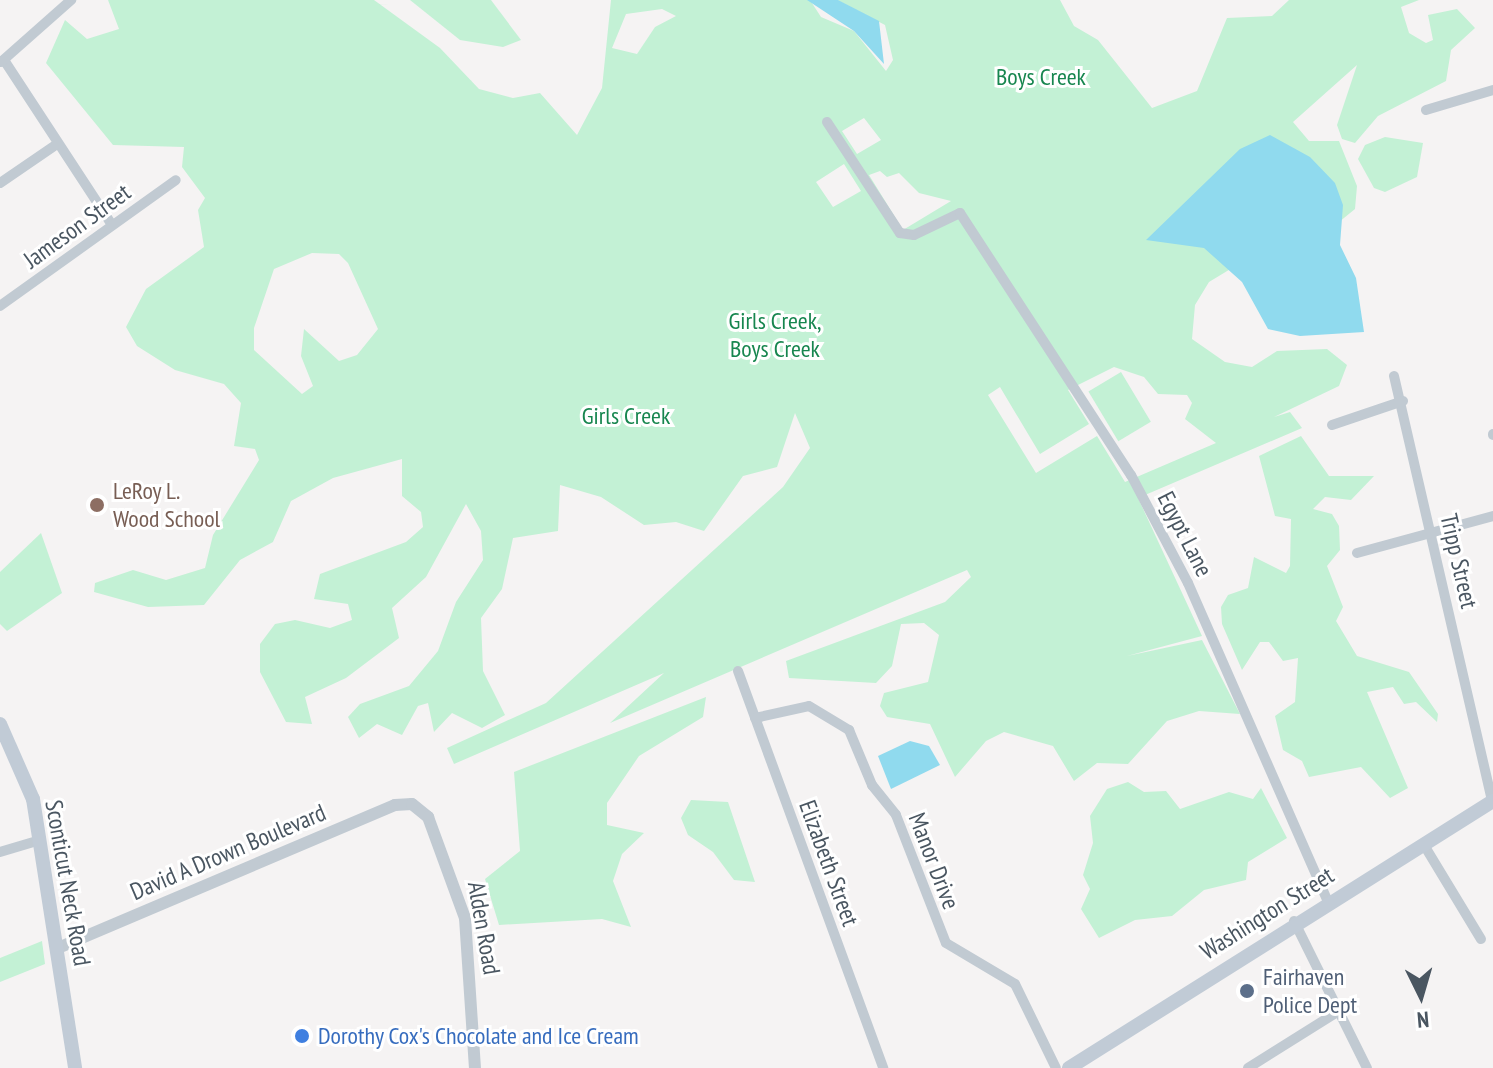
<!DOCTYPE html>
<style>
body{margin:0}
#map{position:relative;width:1493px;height:1068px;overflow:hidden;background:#f5f3f3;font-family:"PT Sans Narrow",sans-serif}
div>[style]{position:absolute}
.green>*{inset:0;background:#c3f1d5;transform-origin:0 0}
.water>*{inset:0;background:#90daee}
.minor>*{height:10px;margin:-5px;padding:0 5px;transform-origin:5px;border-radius:5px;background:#c1cad2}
.tertiary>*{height:12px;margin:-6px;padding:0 6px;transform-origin:6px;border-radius:6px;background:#c1cad2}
.secondary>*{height:14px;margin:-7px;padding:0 7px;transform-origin:7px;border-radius:7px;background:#c1cbd6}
.dots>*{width:22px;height:22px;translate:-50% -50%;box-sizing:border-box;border:4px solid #fff;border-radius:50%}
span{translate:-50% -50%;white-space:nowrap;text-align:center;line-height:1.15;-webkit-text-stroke:6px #fff;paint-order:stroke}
.park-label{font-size:24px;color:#17864f}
.street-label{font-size:24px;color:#4a5661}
.education-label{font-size:24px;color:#785e54}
.left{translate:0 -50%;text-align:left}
.service-label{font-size:24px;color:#4e5e75}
.shop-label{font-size:24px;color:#366cbe}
.north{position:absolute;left:1381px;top:956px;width:80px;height:80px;-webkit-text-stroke:6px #fff;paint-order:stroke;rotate:175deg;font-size:22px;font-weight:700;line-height:32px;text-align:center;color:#4a5661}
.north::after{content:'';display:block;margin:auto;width:28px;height:36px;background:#4a5661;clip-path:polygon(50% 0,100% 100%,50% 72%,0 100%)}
</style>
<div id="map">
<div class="green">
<div style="clip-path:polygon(evenodd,108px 0,374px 0,440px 48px,479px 89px,513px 98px,540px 93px,577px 135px,602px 88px,611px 0,810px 0,821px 17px,854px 31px,886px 71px,893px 60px,885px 25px,837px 0,1060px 0,1074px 26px,1098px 40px,1152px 108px,1197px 91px,1227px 18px,1272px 16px,1289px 0,1419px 0,1401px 7px,1409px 33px,1426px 43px,1433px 40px,1428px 15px,1457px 9px,1475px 28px,1451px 50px,1446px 81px,1378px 116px,1355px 143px,1342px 139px,1337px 125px,1357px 65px,1293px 122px,1309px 141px,1339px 141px,1357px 186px,1355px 209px,1328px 231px,1242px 262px,1209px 282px,1195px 305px,1192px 339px,1225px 362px,1252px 367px,1277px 351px,1327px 349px,1347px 365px,1339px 386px,1274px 417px,1290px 412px,1302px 428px,1138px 498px,1202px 636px,1127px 656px,1202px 640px,1240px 714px,1199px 711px,1167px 721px,1128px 764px,1097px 763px,1074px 781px,1053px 746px,1004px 732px,986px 741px,955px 777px,930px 724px,887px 717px,880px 706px,884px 693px,928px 682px,939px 635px,924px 623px,901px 624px,892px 666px,876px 683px,789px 678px,786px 661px,945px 602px,971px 577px,967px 570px,610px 723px,664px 673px,454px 764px,447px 748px,546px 703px,783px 487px,810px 448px,795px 413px,777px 467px,743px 476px,704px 531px,676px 522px,644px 525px,601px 497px,560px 485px,558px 531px,513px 538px,502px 589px,481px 618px,483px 671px,505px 715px,482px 728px,452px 713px,434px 732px,428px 703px,418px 706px,402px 735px,377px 724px,359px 738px,348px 717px,360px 704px,409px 686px,438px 651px,456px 602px,483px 560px,481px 531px,466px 504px,426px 577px,392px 608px,399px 638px,346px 678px,305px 697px,312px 724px,286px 722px,260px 672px,260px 644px,275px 624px,295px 620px,330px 628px,352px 620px,348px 604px,314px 599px,320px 574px,406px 542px,423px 527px,421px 512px,402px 496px,402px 459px,333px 478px,291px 501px,273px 542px,240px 560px,204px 605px,148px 607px,94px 592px,95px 583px,133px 570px,166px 580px,205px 568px,213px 535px,259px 460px,255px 449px,234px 446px,241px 403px,224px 384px,175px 370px,137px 346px,126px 327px,146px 289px,204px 247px,198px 210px,205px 198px,182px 167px,184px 147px,113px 145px,46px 63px,65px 20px,87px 39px,119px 29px,108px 0,662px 9px,676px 16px,655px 27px,637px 54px,612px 48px,626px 14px,662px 9px,108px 0,864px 118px,881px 140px,857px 154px,842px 131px,864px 118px,108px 0,844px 164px,861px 191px,833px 207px,816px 182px,844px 164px,108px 0,880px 171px,887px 177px,899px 173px,919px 193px,951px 201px,903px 230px,869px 175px,880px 171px,108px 0,312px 253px,339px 254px,348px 263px,378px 329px,357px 355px,339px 361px,304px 329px,301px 356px,313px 386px,302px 394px,254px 350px,254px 328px,274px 269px,312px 253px,108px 0,1114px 367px,1144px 377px,1158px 394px,1187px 395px,1192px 403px,1185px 419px,1216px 443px,1125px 482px,1097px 436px,1036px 473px,988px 395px,1000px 387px,1040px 454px,1089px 424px,1068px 390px,1114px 367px)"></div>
<div style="clip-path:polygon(410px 0,491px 0,521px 40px,503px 47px,460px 40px)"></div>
<div style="clip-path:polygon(1385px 137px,1423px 143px,1417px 177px,1385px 192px,1374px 188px,1358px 159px,1365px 145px)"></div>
<div style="left:1121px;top:372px;width:58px;height:38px;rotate:59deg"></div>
<div style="clip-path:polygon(1301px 436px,1329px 476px,1374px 476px,1351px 500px,1325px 497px,1313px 509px,1332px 514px,1339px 526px,1340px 550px,1327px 566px,1343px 607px,1336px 621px,1357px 656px,1409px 672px,1438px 714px,1437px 722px,1416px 702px,1404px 704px,1393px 687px,1367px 692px,1408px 788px,1390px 798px,1361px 767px,1309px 777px,1302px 761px,1283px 750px,1275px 716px,1295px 702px,1298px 658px,1283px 661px,1269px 642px,1260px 642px,1242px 670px,1222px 624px,1221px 607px,1228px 595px,1248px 588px,1254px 557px,1286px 573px,1290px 566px,1291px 519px,1275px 516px,1259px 456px)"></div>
<div style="clip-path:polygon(41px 533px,62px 593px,7px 631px,0 624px,0 572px)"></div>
<div style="clip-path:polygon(706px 697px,703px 717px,639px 756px,607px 803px,607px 825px,644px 833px,622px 854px,613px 881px,631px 927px,602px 919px,499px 925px,485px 879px,520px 851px,514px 772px)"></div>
<div style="clip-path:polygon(1128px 782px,1144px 792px,1166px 791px,1180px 809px,1229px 792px,1253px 799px,1261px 788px,1287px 838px,1248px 862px,1246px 880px,1204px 890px,1172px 916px,1135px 920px,1099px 938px,1081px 909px,1090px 889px,1083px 875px,1093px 843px,1090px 816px,1107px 789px)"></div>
<div style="clip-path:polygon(691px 800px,728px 802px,755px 882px,734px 880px,713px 852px,688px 835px,681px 818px)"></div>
<div style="clip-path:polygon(42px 941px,45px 964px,0 982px,0 958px)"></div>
</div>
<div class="water">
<div style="clip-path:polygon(807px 0,838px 0,879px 21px,884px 64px,854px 31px)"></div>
<div style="clip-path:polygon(1270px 135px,1310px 157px,1335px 183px,1343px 205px,1340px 245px,1356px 278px,1364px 332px,1300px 336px,1268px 329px,1242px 282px,1204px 248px,1146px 240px,1240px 149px)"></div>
<div style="clip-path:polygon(910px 741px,929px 746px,940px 765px,891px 789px,878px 756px)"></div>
</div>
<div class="minor">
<div style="left:4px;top:60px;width:197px;rotate:56.8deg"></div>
<div style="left:1px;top:62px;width:94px;rotate:-41.5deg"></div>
<div style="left:1426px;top:110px;width:70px;rotate:-16.6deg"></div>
<div style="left:827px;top:122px;width:133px;rotate:56.7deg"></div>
<div style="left:900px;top:233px;width:14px;rotate:8deg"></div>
<div style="left:914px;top:235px;width:51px;rotate:-25.6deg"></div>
<div style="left:960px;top:213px;width:313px;rotate:56.9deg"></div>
<div style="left:1131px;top:475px;width:122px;rotate:62.2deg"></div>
<div style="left:1188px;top:583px;width:346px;rotate:66.3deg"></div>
<div style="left:0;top:183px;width:65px;rotate:-34.4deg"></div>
<div style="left:0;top:306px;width:216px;rotate:-35.6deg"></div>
<div style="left:1394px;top:376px;width:437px;rotate:77deg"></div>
<div style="left:1332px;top:425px;width:75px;rotate:-18.7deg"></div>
<div style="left:1493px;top:434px;width:1px;rotate:90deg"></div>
<div style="left:1357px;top:553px;width:141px;rotate:-15.2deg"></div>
<div style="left:738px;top:671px;width:423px;rotate:69.9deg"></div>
<div style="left:755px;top:718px;width:55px;rotate:-12.5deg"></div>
<div style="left:809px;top:706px;width:47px;rotate:31deg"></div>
<div style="left:849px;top:730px;width:60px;rotate:67.3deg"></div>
<div style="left:872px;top:785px;width:38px;rotate:51deg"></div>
<div style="left:896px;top:815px;width:137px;rotate:68.7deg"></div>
<div style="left:946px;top:943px;width:80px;rotate:30.7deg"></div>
<div style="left:1015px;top:984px;width:93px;rotate:64deg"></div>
<div style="left:1424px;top:845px;width:110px;rotate:58.8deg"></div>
<div style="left:0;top:852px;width:42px;rotate:-16.7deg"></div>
<div style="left:1294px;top:921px;width:164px;rotate:63.6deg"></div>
<div style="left:1248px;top:1068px;width:107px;rotate:-32.1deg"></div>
</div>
<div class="tertiary">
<div style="left:58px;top:948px;width:366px;rotate:-23deg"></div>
<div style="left:395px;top:805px;width:17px;rotate:-3deg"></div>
<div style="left:412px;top:804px;width:21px;rotate:39deg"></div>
<div style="left:428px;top:817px;width:108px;rotate:69.9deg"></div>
<div style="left:465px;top:918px;width:150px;rotate:86.2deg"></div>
</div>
<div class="secondary">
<div style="left:0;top:724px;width:82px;rotate:66.3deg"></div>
<div style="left:33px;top:799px;width:272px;rotate:81.1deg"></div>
<div style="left:1069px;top:1068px;width:501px;rotate:-32.2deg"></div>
</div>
<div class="dots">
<div style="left:97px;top:505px;background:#8d6e63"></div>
<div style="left:1247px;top:991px;background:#5c6f8a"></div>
<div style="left:302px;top:1036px;background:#3f7fe0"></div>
</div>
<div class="park-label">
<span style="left:1041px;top:77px">Boys Creek</span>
<span style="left:775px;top:335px">Girls Creek,<br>Boys Creek</span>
<span style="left:626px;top:416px">Girls Creek</span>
</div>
<div class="street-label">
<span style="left:77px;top:226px;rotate:-36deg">Jameson Street</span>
<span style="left:1185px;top:534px;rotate:63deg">Egypt Lane</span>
<span style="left:1459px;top:561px;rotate:77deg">Tripp Street</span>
<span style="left:228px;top:852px;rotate:-23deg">David A Drown Boulevard</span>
<span style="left:934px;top:861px;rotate:69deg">Manor Drive</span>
<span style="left:829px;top:863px;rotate:70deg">Elizabeth Street</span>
<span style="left:68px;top:883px;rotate:80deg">Sconticut Neck Road</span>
<span style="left:1267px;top:913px;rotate:-32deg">Washington Street</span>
<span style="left:484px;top:928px;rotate:80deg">Alden Road</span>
</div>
<div class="education-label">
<span class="left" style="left:113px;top:505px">LeRoy L.<br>Wood School</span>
</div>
<div class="service-label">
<span class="left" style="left:1263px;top:991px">Fairhaven<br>Police Dept</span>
</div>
<div class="shop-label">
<span class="left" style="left:318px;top:1036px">Dorothy Cox's Chocolate and Ice Cream</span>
</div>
<div class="north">N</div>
</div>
